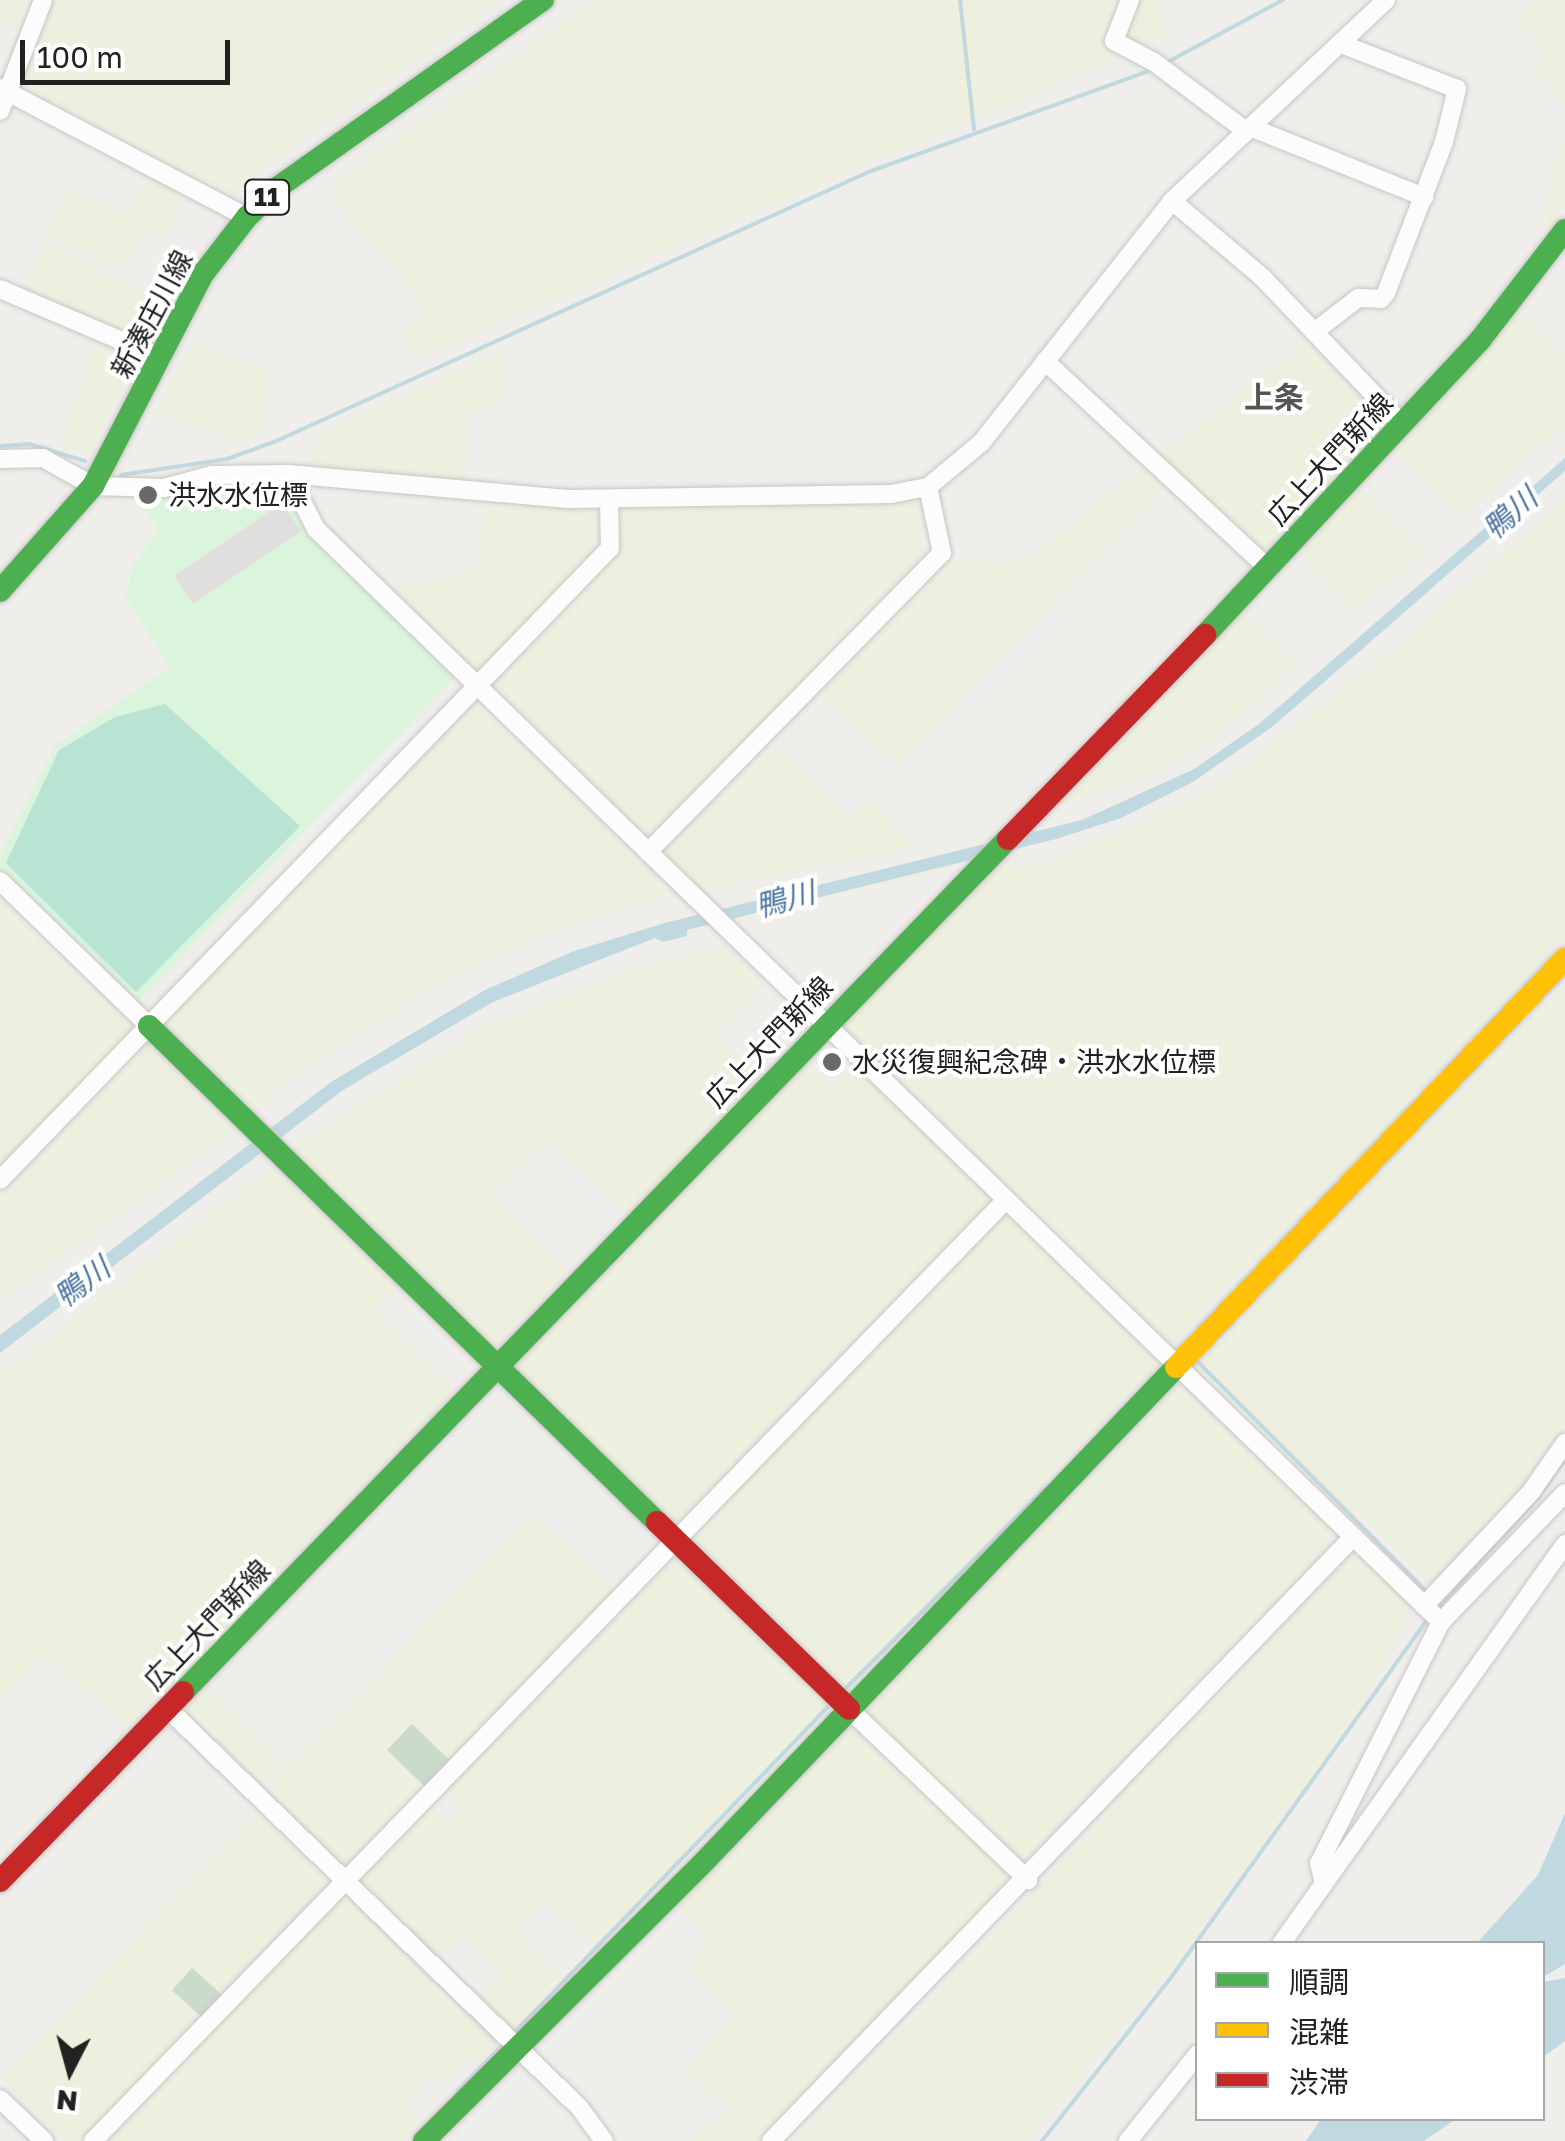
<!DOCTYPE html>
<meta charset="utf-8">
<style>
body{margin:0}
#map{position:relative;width:1565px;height:2141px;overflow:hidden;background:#efeeeb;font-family:"Golos Text","Noto Sans JP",sans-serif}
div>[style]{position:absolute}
.farmland>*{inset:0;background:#edefdf;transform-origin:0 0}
.cemetery>*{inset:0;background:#cadacb;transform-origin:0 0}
.park>*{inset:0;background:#dbf4dc}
.pitch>*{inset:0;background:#b9e4d3}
.parking>*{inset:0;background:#e0dfde;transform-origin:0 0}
.water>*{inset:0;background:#c0d9e0}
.stream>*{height:4px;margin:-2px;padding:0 2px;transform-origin:2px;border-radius:2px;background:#c0d9e0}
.roads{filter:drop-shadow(0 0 2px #c7c6c5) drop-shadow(0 0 2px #c7c6c5)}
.street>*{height:18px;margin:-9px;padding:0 9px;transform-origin:9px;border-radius:9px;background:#fdfcfc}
.fast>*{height:22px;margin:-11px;padding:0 11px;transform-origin:11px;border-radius:11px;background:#4caf50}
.slow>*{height:22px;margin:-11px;padding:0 11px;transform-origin:11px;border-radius:11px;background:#ffc107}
.jam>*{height:22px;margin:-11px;padding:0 11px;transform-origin:11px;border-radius:11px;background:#c62828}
.dots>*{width:28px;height:28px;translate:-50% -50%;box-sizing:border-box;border:5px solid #fff;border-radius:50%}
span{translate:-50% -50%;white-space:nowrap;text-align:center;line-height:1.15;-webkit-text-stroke:8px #fff;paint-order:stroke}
.shield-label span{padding:2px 8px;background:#fff;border:2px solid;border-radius:8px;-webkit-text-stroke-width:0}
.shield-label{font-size:25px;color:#222;font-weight:700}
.street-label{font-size:28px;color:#222}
.poi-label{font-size:28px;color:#222}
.left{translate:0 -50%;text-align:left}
.neighbourhood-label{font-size:30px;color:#555;font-weight:700}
.water-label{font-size:30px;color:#4e77a6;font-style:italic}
.legend{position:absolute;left:1195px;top:1941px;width:350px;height:180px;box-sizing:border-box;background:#fff;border:2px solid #a7a7a7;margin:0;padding:12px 18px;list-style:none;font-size:30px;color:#222}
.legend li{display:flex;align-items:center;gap:20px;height:50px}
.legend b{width:50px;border:2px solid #a7a7a7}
.north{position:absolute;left:20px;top:2021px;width:100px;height:100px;-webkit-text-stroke:8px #fff;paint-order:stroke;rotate:186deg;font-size:28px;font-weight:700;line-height:40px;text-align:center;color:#222}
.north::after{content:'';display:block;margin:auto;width:35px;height:45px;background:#222;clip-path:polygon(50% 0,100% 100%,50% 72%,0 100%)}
.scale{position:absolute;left:20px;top:40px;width:210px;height:45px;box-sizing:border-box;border:5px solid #222;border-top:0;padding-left:12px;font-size:30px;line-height:35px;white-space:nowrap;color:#222;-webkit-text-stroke:8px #fff;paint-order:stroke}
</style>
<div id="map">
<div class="farmland">
<div style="clip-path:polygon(0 0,25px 0,17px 29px,0 21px)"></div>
<div style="clip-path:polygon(48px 0,501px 0,299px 140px,234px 195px,21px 87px)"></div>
<div style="clip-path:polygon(594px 0,1164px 0,1159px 11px,1170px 35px,413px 359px,400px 333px,427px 309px,326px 189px)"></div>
<div style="clip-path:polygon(1534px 0,1565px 0,1565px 105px,1535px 72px,1545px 46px,1516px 23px)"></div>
<div style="clip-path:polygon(1565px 137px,1565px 206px,1545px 233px,1549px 181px)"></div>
<div style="clip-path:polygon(149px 177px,184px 195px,166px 236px,149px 228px,122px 270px,47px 232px,68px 188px,128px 214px)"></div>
<div style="clip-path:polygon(44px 244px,164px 305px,144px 343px,22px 289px)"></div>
<div style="clip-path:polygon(1515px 308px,1565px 354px,1565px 425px,1461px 516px,1393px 450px)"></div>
<div style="clip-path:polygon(1312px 338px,1392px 422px,1259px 554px,1155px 459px)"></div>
<div style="clip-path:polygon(98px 339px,139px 356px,88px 455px,60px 446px)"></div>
<div style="clip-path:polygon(194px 342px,270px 372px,263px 430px,240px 442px,157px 414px)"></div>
<div style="clip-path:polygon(503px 350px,503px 403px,467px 411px,466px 480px,311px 465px,319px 435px)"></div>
<div style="clip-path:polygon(1143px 466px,1168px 488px,897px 763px,819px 694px,944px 560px,1013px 563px,1036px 554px)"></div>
<div style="clip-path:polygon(1359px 490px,1427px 553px,1355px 609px,1299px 555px)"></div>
<div style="clip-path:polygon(1565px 499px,1565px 937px,1173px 1343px,844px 1027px,989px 871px,1049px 861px,1192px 800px,1243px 767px,1401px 644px)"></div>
<div style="clip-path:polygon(913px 502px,926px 552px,649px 833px,392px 590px,478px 569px,484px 507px)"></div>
<div style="clip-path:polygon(1241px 609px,1298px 664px,1219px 735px,1163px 769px,1058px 806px)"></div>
<div style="clip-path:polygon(474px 701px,673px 894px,558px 928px,424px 992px,300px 1072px,253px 1111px,161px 1025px)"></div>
<div style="clip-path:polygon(774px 746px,848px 817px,870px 799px,915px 847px,702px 890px,661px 850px)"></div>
<div style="clip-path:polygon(0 898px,234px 1131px,0 1301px)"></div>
<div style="clip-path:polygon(722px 946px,768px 981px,715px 1034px,763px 1080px,627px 1214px,548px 1137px,491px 1197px,569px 1271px,490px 1351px,286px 1152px,480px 1029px,624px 972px)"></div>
<div style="clip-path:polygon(1565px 984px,1565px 1425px,1520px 1488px,1431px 1585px,1358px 1510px,761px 2141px,692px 2141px,732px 2107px,683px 2073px,735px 2019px,690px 1971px,706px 1933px,677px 1908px)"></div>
<div style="clip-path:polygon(803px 1059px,833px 1088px,857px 1066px,993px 1199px,676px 1525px,508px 1369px)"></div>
<div style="clip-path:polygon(272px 1167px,397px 1286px,373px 1311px,453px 1391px,127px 1725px,44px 1656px,0 1700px,0 1376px)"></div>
<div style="clip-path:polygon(1003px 1208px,1160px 1361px,702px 1839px,592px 1945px,545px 1901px,512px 1929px,561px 1978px,511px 2030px,478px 1999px,502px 1973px,463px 1933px,436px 1958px,354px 1878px,432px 1797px,441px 1819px,459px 1815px,446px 1781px)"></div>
<div style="clip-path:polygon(532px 1513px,615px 1591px,450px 1761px,412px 1724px,387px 1750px,424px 1787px,342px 1867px,266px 1792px)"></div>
<div style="clip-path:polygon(1354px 1553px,1410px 1610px,1359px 1713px,1158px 1985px,1026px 2141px,796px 2141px)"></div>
<div style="left:203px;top:1686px;width:110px;height:34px;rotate:43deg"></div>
<div style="clip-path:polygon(256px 1814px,333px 1884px,224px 1997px,192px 1968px,171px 1990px,202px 2020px,76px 2141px,63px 2141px,1px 2077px)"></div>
<div style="clip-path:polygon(342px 1889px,500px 2039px,477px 2062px,466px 2057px,442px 2082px,430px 2075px,403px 2104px,421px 2122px,403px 2141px,106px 2141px)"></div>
</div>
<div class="cemetery">
<div style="left:412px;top:1724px;width:53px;height:36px;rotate:44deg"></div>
<div style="left:192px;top:1968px;width:43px;height:30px;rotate:42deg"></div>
</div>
<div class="park">
<div style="clip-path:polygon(271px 467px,313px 534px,457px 675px,137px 1003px,0 870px,0 856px,55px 746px,171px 668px,126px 597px,132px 568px,159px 528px,129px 488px)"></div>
</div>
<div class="pitch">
<div style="clip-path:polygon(165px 704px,300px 826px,136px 992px,6px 863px,59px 750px,115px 717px)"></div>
</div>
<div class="parking">
<div style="left:282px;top:503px;width:34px;height:130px;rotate:56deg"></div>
</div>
<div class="water">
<div style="clip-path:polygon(1565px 458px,1565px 471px,1390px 625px,1272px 727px,1193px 782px,1121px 818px,1056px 839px,687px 930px,687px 936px,663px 942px,655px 938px,493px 1002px,343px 1090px,0 1353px,0 1335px,331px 1082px,485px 990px,574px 951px,665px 923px,1082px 820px,1194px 769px,1259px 724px)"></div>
<div style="clip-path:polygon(1565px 1813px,1565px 1964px,1543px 1977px,1542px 1944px,1477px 1943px,1538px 1875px)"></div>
<div style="clip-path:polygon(1565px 1978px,1565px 2041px,1543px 2057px,1543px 1982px)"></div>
<div style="clip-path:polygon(1321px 2119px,1321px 2118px,1456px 2119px,1424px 2141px,1306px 2141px)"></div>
</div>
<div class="stream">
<div style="left:960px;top:0;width:130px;rotate:83.8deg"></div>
<div style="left:1164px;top:64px;width:135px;rotate:-28.3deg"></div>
<div style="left:0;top:446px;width:29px;rotate:-4deg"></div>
<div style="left:29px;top:444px;width:59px;rotate:16.9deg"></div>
<div style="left:121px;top:475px;width:107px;rotate:-8.6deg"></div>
<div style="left:227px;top:459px;width:50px;rotate:-19.9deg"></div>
<div style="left:274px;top:442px;width:656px;rotate:-24.42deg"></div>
<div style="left:871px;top:171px;width:298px;rotate:-19.8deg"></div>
<div style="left:1191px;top:1365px;width:8px;rotate:-23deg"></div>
<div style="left:1198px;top:1362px;width:327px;rotate:45.1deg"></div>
<div style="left:1435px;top:1611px;width:151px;rotate:-47.7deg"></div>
<div style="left:1537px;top:1499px;width:49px;rotate:-55deg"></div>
<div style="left:843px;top:1691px;width:285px;rotate:-45.1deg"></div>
<div style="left:514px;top:2033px;width:455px;rotate:-46.1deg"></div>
<div style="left:458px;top:2091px;width:66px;rotate:-45.6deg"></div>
<div style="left:1042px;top:2141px;width:206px;rotate:-51.7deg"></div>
<div style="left:1170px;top:1979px;width:444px;rotate:-54.4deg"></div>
</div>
<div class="roads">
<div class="street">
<div style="left:1130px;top:0;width:44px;rotate:111.3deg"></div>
<div style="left:1114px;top:41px;width:45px;rotate:27.7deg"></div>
<div style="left:1154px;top:62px;width:115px;rotate:36.9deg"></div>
<div style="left:0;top:88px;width:279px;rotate:27.6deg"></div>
<div style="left:0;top:111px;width:119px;rotate:-68.8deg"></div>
<div style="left:1250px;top:127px;width:188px;rotate:21.9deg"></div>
<div style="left:1172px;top:201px;width:118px;rotate:40.2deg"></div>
<div style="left:1262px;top:277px;width:204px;rotate:46.4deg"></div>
<div style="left:0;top:289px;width:176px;rotate:23.1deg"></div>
<div style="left:1314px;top:332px;width:56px;rotate:-37.7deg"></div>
<div style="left:1358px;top:298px;width:23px;rotate:2deg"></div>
<div style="left:1381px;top:299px;width:8px;rotate:-50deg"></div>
<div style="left:1386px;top:293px;width:162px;rotate:-69deg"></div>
<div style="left:1444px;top:142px;width:55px;rotate:-76.2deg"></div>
<div style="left:1457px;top:89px;width:121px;rotate:-158.7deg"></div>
<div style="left:1045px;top:361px;width:306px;rotate:42.9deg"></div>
<div style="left:0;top:459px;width:43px;rotate:-1.3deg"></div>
<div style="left:43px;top:458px;width:57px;rotate:29.2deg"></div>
<div style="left:93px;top:486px;width:71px;rotate:1.6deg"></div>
<div style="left:164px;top:488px;width:50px;rotate:-15.2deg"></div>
<div style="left:212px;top:475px;width:76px;rotate:-0.8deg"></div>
<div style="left:288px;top:474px;width:281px;rotate:5.1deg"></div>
<div style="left:568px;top:499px;width:323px;rotate:-0.9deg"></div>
<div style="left:891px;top:494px;width:38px;rotate:-11deg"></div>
<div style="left:928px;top:487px;width:69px;rotate:-39.7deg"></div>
<div style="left:981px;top:443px;width:308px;rotate:-51.7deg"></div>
<div style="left:1172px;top:201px;width:294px;rotate:-43.2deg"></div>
<div style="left:288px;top:474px;width:62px;rotate:63deg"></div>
<div style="left:316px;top:529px;width:1569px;rotate:44.17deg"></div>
<div style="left:1441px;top:1622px;width:270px;rotate:116.8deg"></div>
<div style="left:1319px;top:1863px;width:21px;rotate:76deg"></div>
<div style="left:648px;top:852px;width:419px;rotate:-45.5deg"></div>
<div style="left:942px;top:553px;width:67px;rotate:-102deg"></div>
<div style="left:0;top:881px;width:208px;rotate:44.2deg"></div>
<div style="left:0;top:1180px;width:878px;rotate:-46.01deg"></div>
<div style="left:610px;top:548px;width:49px;rotate:-91.2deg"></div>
<div style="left:1424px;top:1606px;width:156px;rotate:-46.8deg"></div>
<div style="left:1531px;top:1492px;width:60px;rotate:-55.2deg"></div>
<div style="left:1441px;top:1622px;width:179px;rotate:-46.1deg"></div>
<div style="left:168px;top:1709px;width:572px;rotate:44.08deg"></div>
<div style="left:579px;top:2107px;width:42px;rotate:53.7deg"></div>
<div style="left:849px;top:1709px;width:248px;rotate:43.7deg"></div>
<div style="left:1281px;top:1944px;width:491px;rotate:-54.6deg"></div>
<div style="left:0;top:2099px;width:61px;rotate:43.7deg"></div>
<div style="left:93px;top:2141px;width:1311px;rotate:-45.87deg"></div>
<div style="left:771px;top:2141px;width:839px;rotate:-46.06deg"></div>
<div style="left:1128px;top:2141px;width:112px;rotate:-51.2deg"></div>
</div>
<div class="fast">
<div style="left:0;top:591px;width:140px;rotate:-48.5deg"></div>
<div style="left:93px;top:486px;width:239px;rotate:-62.6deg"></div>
<div style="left:203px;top:274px;width:72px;rotate:-52.3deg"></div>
<div style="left:247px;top:217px;width:42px;rotate:-44deg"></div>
<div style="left:277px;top:188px;width:326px;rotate:-35.3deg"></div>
<div style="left:1205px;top:635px;width:403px;rotate:-47deg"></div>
<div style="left:1480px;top:340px;width:139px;rotate:-52.3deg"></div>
<div style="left:149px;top:1026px;width:710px;rotate:44.32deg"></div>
<div style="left:183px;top:1692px;width:1187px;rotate:-45.96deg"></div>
<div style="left:424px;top:2141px;width:391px;rotate:-44.9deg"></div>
<div style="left:701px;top:1865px;width:688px;rotate:-46.35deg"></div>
</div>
<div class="slow">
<div style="left:1176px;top:1367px;width:564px;rotate:-46.37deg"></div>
</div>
<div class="jam">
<div style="left:1008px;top:839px;width:284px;rotate:-46deg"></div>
<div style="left:657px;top:1522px;width:268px;rotate:44.2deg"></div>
<div style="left:0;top:1881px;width:263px;rotate:-45.9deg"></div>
</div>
</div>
<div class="dots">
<div style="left:148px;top:495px;background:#6a6968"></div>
<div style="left:832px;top:1062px;background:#6a6968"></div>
</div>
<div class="shield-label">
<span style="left:267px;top:197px">11</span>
</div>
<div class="street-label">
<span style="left:152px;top:314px;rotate:-62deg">新湊庄川線</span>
<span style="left:1330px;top:459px;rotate:-47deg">広上大門新線</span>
<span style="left:769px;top:1042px;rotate:-46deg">広上大門新線</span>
<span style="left:207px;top:1625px;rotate:-46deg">広上大門新線</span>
</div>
<div class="poi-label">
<span class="left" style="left:168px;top:495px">洪水水位標</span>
<span class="left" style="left:852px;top:1062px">水災復興紀念碑・洪水水位標</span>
</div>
<div class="neighbourhood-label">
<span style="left:1274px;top:397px">上条</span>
</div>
<div class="water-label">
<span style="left:1510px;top:513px;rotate:-41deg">鴨川</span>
<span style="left:785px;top:899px;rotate:-15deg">鴨川</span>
<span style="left:82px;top:1282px;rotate:-37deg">鴨川</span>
</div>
<ul class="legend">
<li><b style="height:12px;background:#4caf50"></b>順調</li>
<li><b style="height:12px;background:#ffc107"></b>混雑</li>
<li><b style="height:12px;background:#c62828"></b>渋滞</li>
</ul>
<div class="north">N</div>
<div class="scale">100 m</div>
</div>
